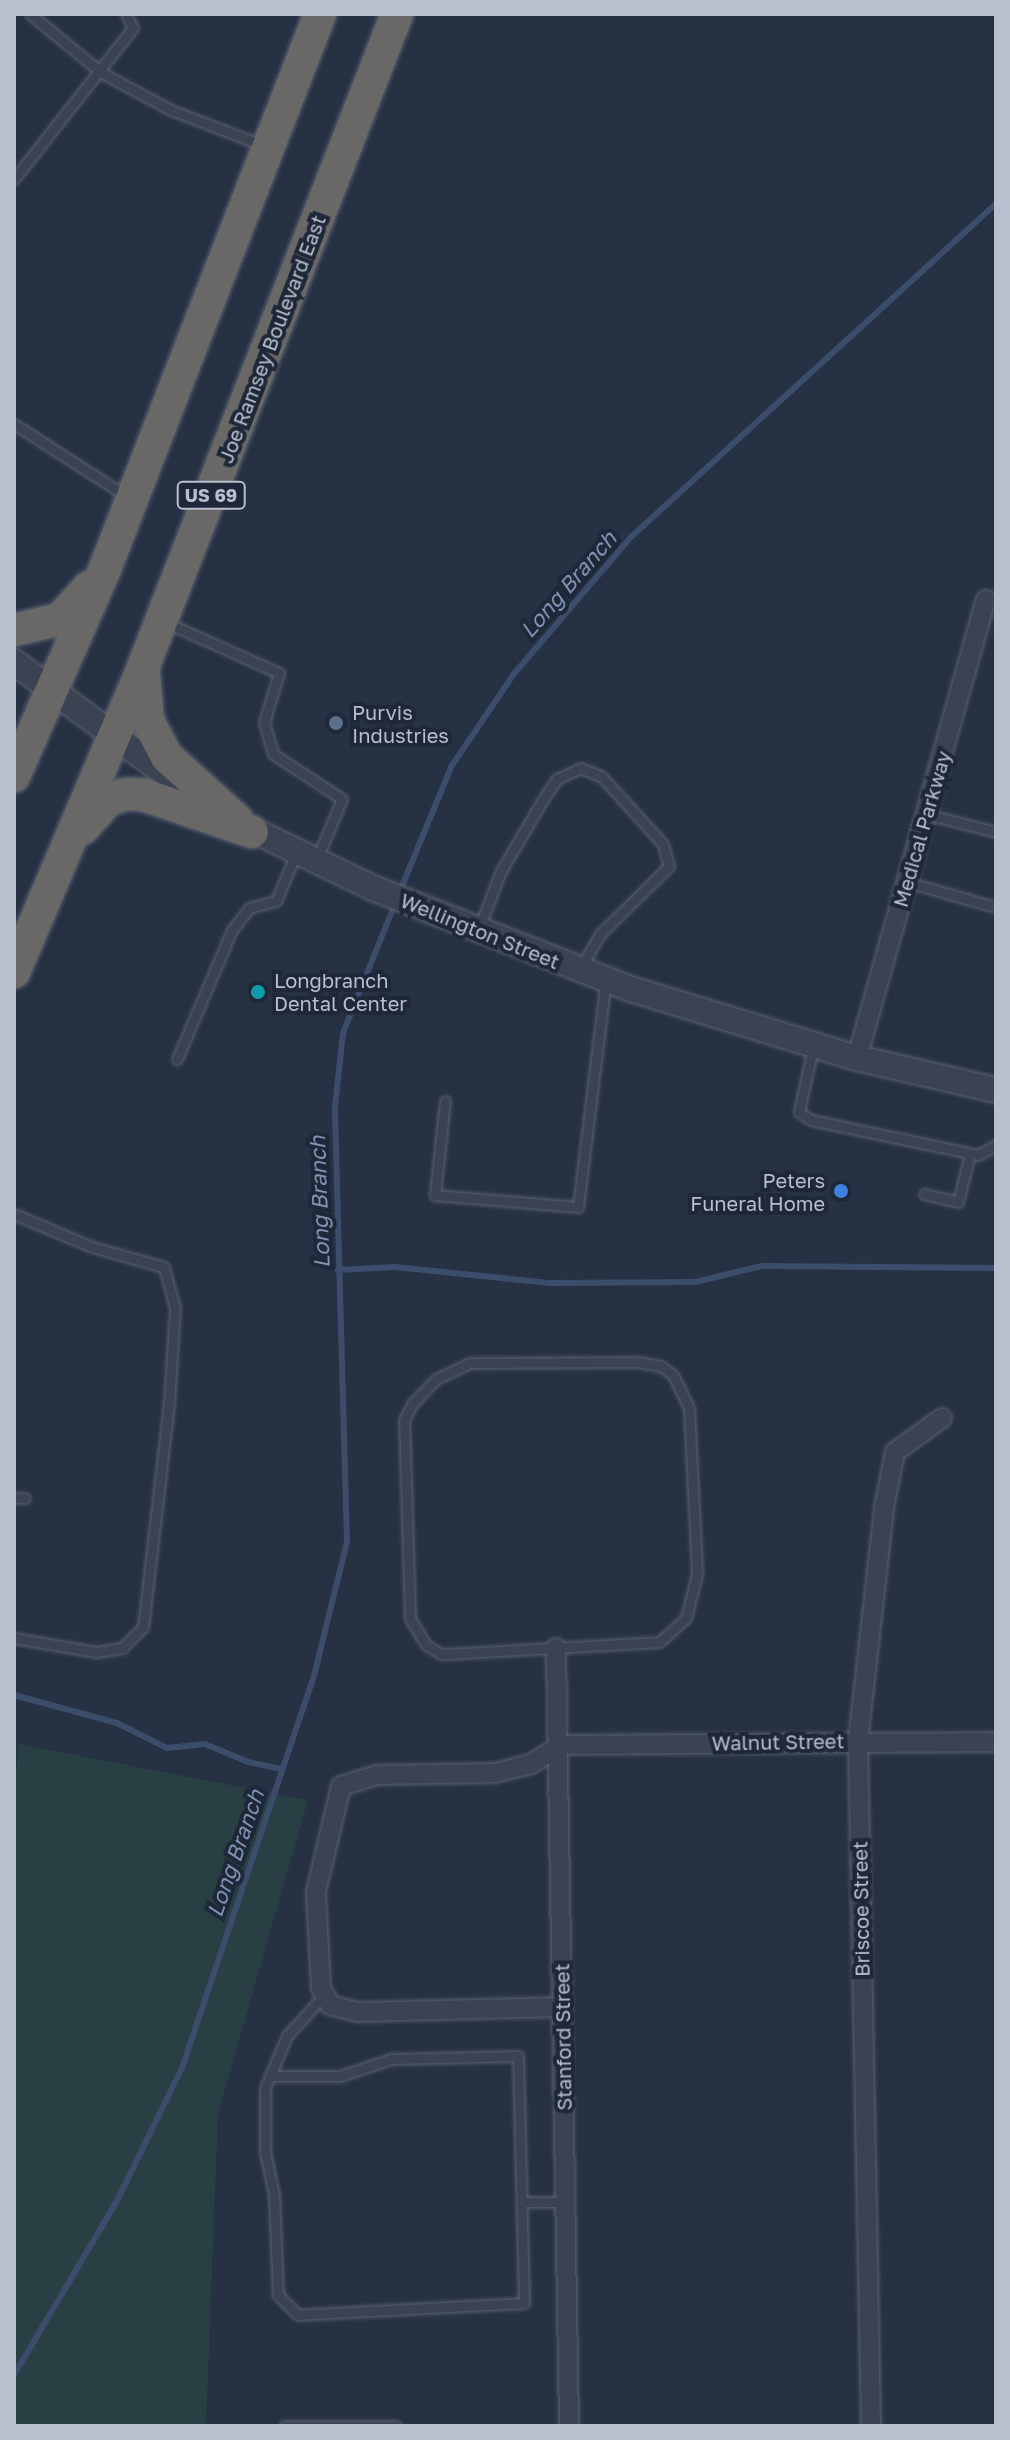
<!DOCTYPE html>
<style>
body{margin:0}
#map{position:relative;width:1010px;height:2440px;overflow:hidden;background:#263143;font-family:"Golos Text",sans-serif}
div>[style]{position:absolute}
.green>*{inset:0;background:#283f44}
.stream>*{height:6px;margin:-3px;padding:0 3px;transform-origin:3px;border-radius:3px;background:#3c4d6c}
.roads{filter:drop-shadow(0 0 2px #596170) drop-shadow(0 0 2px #596170)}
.service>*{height:9px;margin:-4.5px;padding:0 4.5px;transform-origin:4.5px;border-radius:4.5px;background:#3b4353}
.minor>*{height:18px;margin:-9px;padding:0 9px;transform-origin:9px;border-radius:9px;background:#3b4353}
.tertiary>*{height:24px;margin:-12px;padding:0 12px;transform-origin:12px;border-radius:12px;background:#3b4353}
.trunk>*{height:32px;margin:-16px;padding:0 16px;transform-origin:16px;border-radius:16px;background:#696866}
.dots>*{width:22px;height:22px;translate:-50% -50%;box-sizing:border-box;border:4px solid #1f2838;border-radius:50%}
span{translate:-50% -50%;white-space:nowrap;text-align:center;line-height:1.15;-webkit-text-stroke:8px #1f2838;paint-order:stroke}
.shield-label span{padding:2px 6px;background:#1f2838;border:2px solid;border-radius:6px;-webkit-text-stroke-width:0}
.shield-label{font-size:18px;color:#b8bfcd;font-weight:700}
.street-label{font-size:20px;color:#b8bfcd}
.poi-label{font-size:20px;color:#b8bfcd}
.left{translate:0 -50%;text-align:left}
.right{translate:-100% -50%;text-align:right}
.water-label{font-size:22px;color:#7f92b4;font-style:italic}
.frame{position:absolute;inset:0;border:16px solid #b8bfcd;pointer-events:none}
</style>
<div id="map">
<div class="green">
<div style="clip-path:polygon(19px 1744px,308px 1800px,218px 2114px,206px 2426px,14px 2426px,14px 1791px)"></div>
</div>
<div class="stream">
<div style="left:400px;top:891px;width:134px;rotate:-67.6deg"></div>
<div style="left:451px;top:767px;width:111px;rotate:-56deg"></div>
<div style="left:513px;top:675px;width:182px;rotate:-49.5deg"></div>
<div style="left:631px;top:537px;width:494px;rotate:-42.4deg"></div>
<div style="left:338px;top:1270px;width:57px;rotate:-3deg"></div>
<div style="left:395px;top:1267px;width:157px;rotate:5.9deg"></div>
<div style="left:551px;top:1283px;width:144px;rotate:-0.4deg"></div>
<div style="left:695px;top:1282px;width:69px;rotate:-13.4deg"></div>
<div style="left:762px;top:1266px;width:234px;rotate:0.5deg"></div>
<div style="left:14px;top:1695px;width:107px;rotate:15.2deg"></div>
<div style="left:117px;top:1723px;width:56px;rotate:26.6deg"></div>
<div style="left:167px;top:1748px;width:38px;rotate:-6deg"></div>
<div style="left:205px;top:1744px;width:47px;rotate:22.7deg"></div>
<div style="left:248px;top:1762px;width:34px;rotate:12deg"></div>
<div style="left:14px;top:2375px;width:202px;rotate:-59.4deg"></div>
<div style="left:117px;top:2201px;width:148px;rotate:-64deg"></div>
<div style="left:182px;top:2068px;width:414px;rotate:-71.4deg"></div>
<div style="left:314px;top:1676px;width:138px;rotate:-76.2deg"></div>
<div style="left:347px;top:1542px;width:435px;rotate:-91.6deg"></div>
<div style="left:335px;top:1107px;width:74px;rotate:-83.8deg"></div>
<div style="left:343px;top:1033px;width:142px;rotate:-68.1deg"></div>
</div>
<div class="roads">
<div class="service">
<div style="left:30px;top:14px;width:93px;rotate:39.3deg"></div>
<div style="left:102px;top:73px;width:78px;rotate:28.2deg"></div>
<div style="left:171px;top:110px;width:97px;rotate:21deg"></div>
<div style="left:14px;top:179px;width:192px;rotate:-51.8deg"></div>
<div style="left:133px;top:28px;width:16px;rotate:-117deg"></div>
<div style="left:14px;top:424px;width:133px;rotate:32.7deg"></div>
<div style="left:165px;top:622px;width:125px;rotate:24.1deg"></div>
<div style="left:279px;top:673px;width:51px;rotate:107deg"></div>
<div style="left:264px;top:722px;width:33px;rotate:74deg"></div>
<div style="left:273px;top:754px;width:82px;rotate:33.1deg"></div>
<div style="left:342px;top:799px;width:67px;rotate:112.8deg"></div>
<div style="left:926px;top:814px;width:72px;rotate:14.4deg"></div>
<div style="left:907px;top:882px;width:87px;rotate:15.9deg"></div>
<div style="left:479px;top:928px;width:61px;rotate:-68.9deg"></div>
<div style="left:501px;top:871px;width:81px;rotate:-59.6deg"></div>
<div style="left:542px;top:801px;width:27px;rotate:-56deg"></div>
<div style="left:557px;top:779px;width:26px;rotate:-25deg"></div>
<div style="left:581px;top:768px;width:23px;rotate:23deg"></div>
<div style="left:602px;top:777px;width:91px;rotate:47.7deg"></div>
<div style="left:663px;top:844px;width:23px;rotate:75deg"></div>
<div style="left:669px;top:866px;width:97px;rotate:135.4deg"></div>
<div style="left:600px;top:934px;width:39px;rotate:120deg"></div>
<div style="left:813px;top:1047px;width:66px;rotate:102.2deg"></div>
<div style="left:799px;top:1112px;width:14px;rotate:34deg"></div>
<div style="left:811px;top:1120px;width:171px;rotate:11.8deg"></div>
<div style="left:978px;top:1155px;width:21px;rotate:-29deg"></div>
<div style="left:177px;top:1059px;width:140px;rotate:-66.9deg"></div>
<div style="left:232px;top:930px;width:28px;rotate:-52deg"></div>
<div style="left:249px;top:908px;width:28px;rotate:-15deg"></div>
<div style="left:276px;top:901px;width:52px;rotate:-67.4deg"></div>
<div style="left:445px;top:1101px;width:95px;rotate:96.1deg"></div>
<div style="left:435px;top:1195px;width:144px;rotate:4.8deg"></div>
<div style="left:578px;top:1207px;width:229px;rotate:-83deg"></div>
<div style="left:924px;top:1194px;width:35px;rotate:13deg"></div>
<div style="left:958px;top:1202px;width:49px;rotate:-76deg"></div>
<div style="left:14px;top:1214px;width:85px;rotate:22.9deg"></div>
<div style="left:92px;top:1247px;width:75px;rotate:15.5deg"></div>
<div style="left:164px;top:1267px;width:42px;rotate:75deg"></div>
<div style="left:175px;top:1308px;width:95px;rotate:93.6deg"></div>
<div style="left:169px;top:1403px;width:226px;rotate:96.6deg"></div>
<div style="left:143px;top:1627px;width:30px;rotate:135deg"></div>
<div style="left:122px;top:1648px;width:26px;rotate:171deg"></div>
<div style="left:96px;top:1652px;width:83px;rotate:-170.3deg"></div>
<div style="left:638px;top:1362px;width:23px;rotate:10deg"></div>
<div style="left:661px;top:1366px;width:15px;rotate:37deg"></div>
<div style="left:673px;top:1375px;width:37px;rotate:64deg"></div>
<div style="left:689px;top:1408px;width:166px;rotate:87.2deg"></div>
<div style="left:697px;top:1574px;width:45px;rotate:104deg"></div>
<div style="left:686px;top:1618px;width:36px;rotate:138deg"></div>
<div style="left:659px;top:1642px;width:218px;rotate:176.8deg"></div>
<div style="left:441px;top:1654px;width:17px;rotate:-149deg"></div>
<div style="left:426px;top:1645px;width:31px;rotate:-121deg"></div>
<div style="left:410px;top:1618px;width:198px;rotate:-91.7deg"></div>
<div style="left:404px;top:1420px;width:18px;rotate:-63deg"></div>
<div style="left:412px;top:1404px;width:35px;rotate:-46deg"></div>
<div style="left:436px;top:1379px;width:38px;rotate:-25deg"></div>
<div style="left:471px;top:1363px;width:167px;rotate:-0.3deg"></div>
<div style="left:14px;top:1498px;width:11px"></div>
<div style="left:270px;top:2076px;width:70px"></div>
<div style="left:340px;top:2076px;width:54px;rotate:-18.4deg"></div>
<div style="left:391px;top:2059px;width:127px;rotate:-1.4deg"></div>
<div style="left:518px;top:2056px;width:247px;rotate:88.6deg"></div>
<div style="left:524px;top:2303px;width:226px;rotate:177deg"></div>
<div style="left:298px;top:2315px;width:28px;rotate:-135deg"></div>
<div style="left:278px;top:2295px;width:100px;rotate:-92.3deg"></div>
<div style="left:274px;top:2195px;width:44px;rotate:-101.8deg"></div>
<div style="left:265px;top:2152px;width:64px;rotate:-90deg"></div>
<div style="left:265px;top:2088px;width:13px;rotate:-67deg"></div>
<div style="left:270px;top:2076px;width:43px;rotate:-67deg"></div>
<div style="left:287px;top:2036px;width:55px;rotate:-47.9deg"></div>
<div style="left:523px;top:2202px;width:42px"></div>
<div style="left:285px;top:2426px;width:111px"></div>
</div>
<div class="minor">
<div style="left:857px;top:1058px;width:476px;rotate:-74.3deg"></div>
<div style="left:556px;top:1648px;width:778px;rotate:89.04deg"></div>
<div style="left:562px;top:2007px;width:204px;rotate:178.6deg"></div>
<div style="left:358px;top:2012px;width:29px;rotate:-166deg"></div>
<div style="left:330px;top:2005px;width:19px;rotate:-118deg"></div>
<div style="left:321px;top:1988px;width:96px;rotate:-93deg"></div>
<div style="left:316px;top:1892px;width:109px;rotate:-76.7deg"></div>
<div style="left:341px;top:1786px;width:37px;rotate:-17deg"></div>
<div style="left:376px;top:1775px;width:119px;rotate:-1deg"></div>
<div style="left:495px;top:1773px;width:37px;rotate:-14deg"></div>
<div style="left:531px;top:1764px;width:36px;rotate:-32deg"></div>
<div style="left:561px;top:1745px;width:435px;rotate:-0.4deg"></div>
<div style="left:871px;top:2426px;width:685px;rotate:-91.09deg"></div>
<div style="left:858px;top:1741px;width:234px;rotate:-83.6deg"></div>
<div style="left:884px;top:1508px;width:57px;rotate:-78.9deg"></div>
<div style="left:895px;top:1452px;width:58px;rotate:-35.9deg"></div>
</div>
<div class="tertiary">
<div style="left:14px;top:662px;width:207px;rotate:36.4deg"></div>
<div style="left:238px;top:823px;width:150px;rotate:25.7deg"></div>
<div style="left:373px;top:888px;width:277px;rotate:21.4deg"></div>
<div style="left:631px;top:989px;width:236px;rotate:17deg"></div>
<div style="left:857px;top:1058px;width:143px;rotate:13deg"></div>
</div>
<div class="trunk">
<div style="left:14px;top:630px;width:47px;rotate:-13.4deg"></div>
<div style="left:60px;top:619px;width:43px;rotate:-47.8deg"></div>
<div style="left:144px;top:675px;width:46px;rotate:85deg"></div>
<div style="left:148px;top:721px;width:41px;rotate:62.2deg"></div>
<div style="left:167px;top:757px;width:94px;rotate:42deg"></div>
<div style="left:14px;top:776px;width:229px;rotate:-66.3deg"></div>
<div style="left:106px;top:566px;width:592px;rotate:-68.81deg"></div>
<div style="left:83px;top:828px;width:38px;rotate:-48deg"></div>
<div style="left:108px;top:800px;width:19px;rotate:-18deg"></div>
<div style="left:126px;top:794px;width:18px;rotate:3deg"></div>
<div style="left:144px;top:795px;width:114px;rotate:18.9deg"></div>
<div style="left:14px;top:972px;width:333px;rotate:-67deg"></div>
<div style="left:144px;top:665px;width:698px;rotate:-68.76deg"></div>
</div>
</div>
<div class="dots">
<div style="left:336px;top:723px;background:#5c6f8a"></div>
<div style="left:258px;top:992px;background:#0f9aa8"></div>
<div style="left:841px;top:1191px;background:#3f7fe0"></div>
</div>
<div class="shield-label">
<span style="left:211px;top:495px">US 69</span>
</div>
<div class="street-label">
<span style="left:272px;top:339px;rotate:-69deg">Joe Ramsey Boulevard East</span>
<span style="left:922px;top:829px;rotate:-74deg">Medical Parkway</span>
<span style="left:480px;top:931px;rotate:22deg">Wellington Street</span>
<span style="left:778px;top:1742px;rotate:-1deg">Walnut Street</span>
<span style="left:861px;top:1909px;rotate:-91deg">Briscoe Street</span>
<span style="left:563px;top:2037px;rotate:-91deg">Stanford Street</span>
</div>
<div class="poi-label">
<span class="left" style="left:352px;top:724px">Purvis<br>Industries</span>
<span class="left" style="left:274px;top:992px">Longbranch<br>Dental Center</span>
<span class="right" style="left:825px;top:1192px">Peters<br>Funeral Home</span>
</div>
<div class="water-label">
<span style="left:568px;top:584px;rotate:-49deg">Long Branch</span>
<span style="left:319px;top:1202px;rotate:-92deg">Long Branch</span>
<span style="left:235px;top:1853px;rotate:-71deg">Long Branch</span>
</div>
<div class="frame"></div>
</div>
